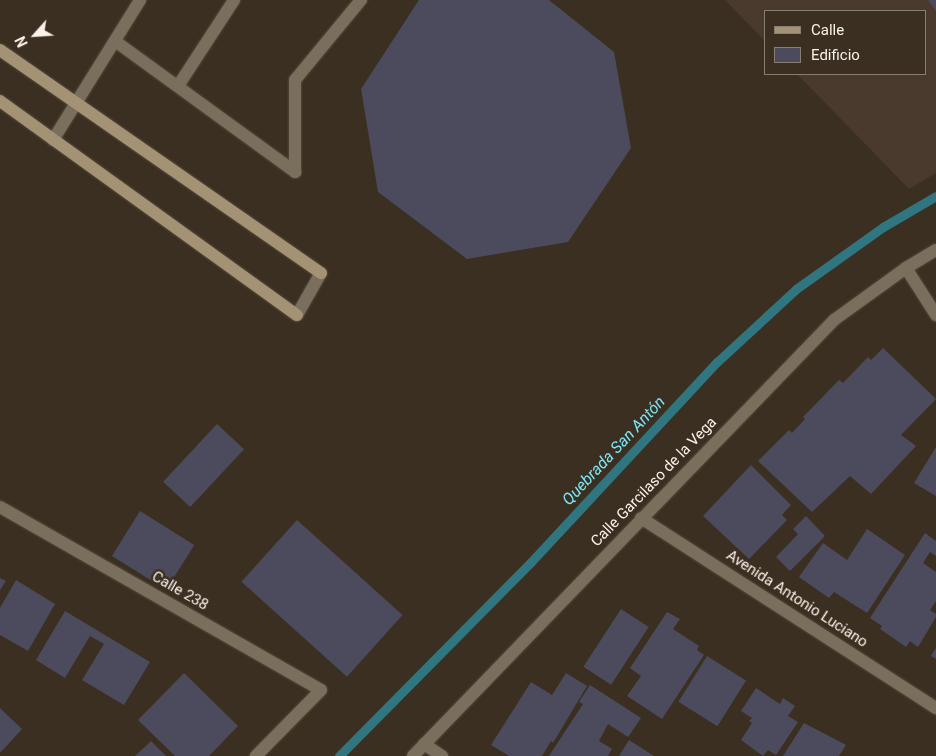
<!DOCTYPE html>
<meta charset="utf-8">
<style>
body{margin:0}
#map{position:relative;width:936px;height:756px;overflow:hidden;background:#3b2f21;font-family:Roboto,sans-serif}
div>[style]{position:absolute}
.industrial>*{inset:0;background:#493a2d}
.stream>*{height:9px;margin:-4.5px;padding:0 4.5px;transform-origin:4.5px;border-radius:4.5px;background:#307680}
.building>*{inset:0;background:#4b4b5d;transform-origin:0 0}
.roads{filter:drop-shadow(0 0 1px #564a3d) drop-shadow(0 0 1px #564a3d)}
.service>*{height:12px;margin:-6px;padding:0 6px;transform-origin:6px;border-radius:6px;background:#7a6f5c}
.minor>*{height:12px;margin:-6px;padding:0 6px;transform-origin:6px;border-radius:6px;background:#7a6f5c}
.tertiary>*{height:12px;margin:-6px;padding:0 6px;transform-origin:6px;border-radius:6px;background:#7a6f5c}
.secondary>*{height:12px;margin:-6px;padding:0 6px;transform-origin:6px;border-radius:6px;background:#a39273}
span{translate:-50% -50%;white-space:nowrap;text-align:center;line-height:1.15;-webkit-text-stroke:5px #3b2f21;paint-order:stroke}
.street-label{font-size:15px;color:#faf1e9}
.water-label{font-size:16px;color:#7be5f5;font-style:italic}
.legend{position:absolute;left:764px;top:10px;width:162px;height:65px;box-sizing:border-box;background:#3b2f21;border:1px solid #877d71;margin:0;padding:6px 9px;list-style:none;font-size:15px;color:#faf1e9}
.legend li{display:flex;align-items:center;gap:10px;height:25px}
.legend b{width:25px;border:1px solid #877d71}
.north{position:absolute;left:10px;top:10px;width:50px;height:50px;-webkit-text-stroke:4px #3b2f21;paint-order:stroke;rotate:244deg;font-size:14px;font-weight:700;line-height:20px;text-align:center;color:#faf1e9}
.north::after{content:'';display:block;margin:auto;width:18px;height:22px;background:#faf1e9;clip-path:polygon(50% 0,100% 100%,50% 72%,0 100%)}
</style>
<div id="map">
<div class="industrial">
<div style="clip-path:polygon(725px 0,936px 0,936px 173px,909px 189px,797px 74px,925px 74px,925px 11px,765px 11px,765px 41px)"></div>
</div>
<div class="stream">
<div style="left:339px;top:756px;width:272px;rotate:-45.3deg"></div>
<div style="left:530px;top:563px;width:275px;rotate:-47.1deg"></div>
<div style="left:717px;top:362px;width:108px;rotate:-42.7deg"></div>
<div style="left:796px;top:289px;width:107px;rotate:-35.5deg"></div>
<div style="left:883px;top:227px;width:61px;rotate:-30.3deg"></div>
</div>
<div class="building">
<div style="clip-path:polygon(419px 0,549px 0,614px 52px,631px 148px,568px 242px,467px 259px,378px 192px,361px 89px)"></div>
<div style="clip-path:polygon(928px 0,936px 0,936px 11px)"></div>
<div style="clip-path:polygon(883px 348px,936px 399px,901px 435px,916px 446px,871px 494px,850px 476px,812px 512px,758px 461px,789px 430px,792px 433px,805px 419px,803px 417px,839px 380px,843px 383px,868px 357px,871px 360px)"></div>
<div style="left:217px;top:424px;width:37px;height:79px;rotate:43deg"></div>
<div style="clip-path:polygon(936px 447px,936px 496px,914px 483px)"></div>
<div style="clip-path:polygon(751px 465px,791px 505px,782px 515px,787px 520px,749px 559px,703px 516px)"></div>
<div style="left:140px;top:511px;width:64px;height:53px;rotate:32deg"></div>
<div style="clip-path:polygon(806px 516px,825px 536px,790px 571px,776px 557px,798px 534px,793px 529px)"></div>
<div style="left:297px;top:520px;width:142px;height:83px;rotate:42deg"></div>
<div style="clip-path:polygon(867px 529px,905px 555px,867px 613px,834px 592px,829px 598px,799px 577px,823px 543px,847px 560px)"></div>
<div style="clip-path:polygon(925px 533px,936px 541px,936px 556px,930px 552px,923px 563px,936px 572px,936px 601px,930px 610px,936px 614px,936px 617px,918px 647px,910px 641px,906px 647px,880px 629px,882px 626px,870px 618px)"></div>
<div style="clip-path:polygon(0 578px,6px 581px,0 590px)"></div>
<div style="clip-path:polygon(16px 580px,55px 604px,28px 651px,0 635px,0 608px)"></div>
<div style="left:621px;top:609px;width:33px;height:69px;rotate:33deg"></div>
<div style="clip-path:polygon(65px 611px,150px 662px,124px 705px,82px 680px,104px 644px,90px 636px,65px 678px,36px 660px)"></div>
<div style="clip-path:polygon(667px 612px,680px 619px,673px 629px,699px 646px,697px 650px,704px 655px,662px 719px,627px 696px,641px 676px,630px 668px)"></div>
<div style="clip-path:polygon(936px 648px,936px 659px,931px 656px)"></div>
<div style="left:707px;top:656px;width:46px;height:54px;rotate:32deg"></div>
<div style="clip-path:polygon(184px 673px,238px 726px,209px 756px,175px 756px,138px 720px)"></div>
<div style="clip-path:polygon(566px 673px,587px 686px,553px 743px,551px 741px,542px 756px,509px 756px,491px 745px,531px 682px,552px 695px)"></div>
<div style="clip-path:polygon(590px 685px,641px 718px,628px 737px,608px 724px,599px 741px,612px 749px,608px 756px,549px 756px,583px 704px,579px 702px)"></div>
<div style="clip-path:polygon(756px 688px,780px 704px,783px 698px,795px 706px,788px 716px,798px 722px,776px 755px,768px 750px,763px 756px,741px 740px,752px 723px,749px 721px,752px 718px,741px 711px)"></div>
<div style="clip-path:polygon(0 708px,22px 729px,0 753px)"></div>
<div style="clip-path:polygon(804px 723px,846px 745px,839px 756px,783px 756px)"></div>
<div style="clip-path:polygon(629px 740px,654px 756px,619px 756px)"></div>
<div style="clip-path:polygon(151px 741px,166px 756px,135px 756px)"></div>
</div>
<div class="roads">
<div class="service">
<div style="left:115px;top:41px;width:223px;rotate:36deg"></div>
<div style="left:295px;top:172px;width:92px;rotate:-90deg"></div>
<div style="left:295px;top:80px;width:104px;rotate:-50.5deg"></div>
<div style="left:178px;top:86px;width:103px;rotate:-56.9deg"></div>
<div style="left:53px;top:140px;width:165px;rotate:-58.1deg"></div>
</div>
<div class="minor">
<div style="left:906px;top:268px;width:56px;rotate:57.4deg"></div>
<div style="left:297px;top:315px;width:48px;rotate:-60.3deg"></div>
<div style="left:0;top:507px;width:369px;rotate:29.7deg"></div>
<div style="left:321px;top:690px;width:93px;rotate:134.6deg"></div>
<div style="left:424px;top:744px;width:22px;rotate:34deg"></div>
<div style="left:413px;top:756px;width:606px;rotate:-46deg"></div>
<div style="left:834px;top:320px;width:89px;rotate:-35.8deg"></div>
<div style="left:906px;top:268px;width:35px;rotate:-31deg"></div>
</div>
<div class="tertiary">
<div style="left:641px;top:518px;width:351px;rotate:32.8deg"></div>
</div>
<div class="secondary">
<div style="left:0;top:50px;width:391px;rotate:34.8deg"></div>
<div style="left:0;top:101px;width:366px;rotate:35.8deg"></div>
</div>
</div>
<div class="street-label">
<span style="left:654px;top:482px;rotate:-46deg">Calle Garcilaso de la Vega</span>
<span style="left:180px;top:591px;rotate:30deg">Calle 238</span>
<span style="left:797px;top:599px;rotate:33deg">Avenida Antonio Luciano</span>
</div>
<div class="water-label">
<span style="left:614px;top:451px;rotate:-47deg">Quebrada San Antón</span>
</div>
<ul class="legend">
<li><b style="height:6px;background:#a39273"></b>Calle</li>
<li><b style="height:14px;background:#4b4b5d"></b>Edificio</li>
</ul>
<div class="north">N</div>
</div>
